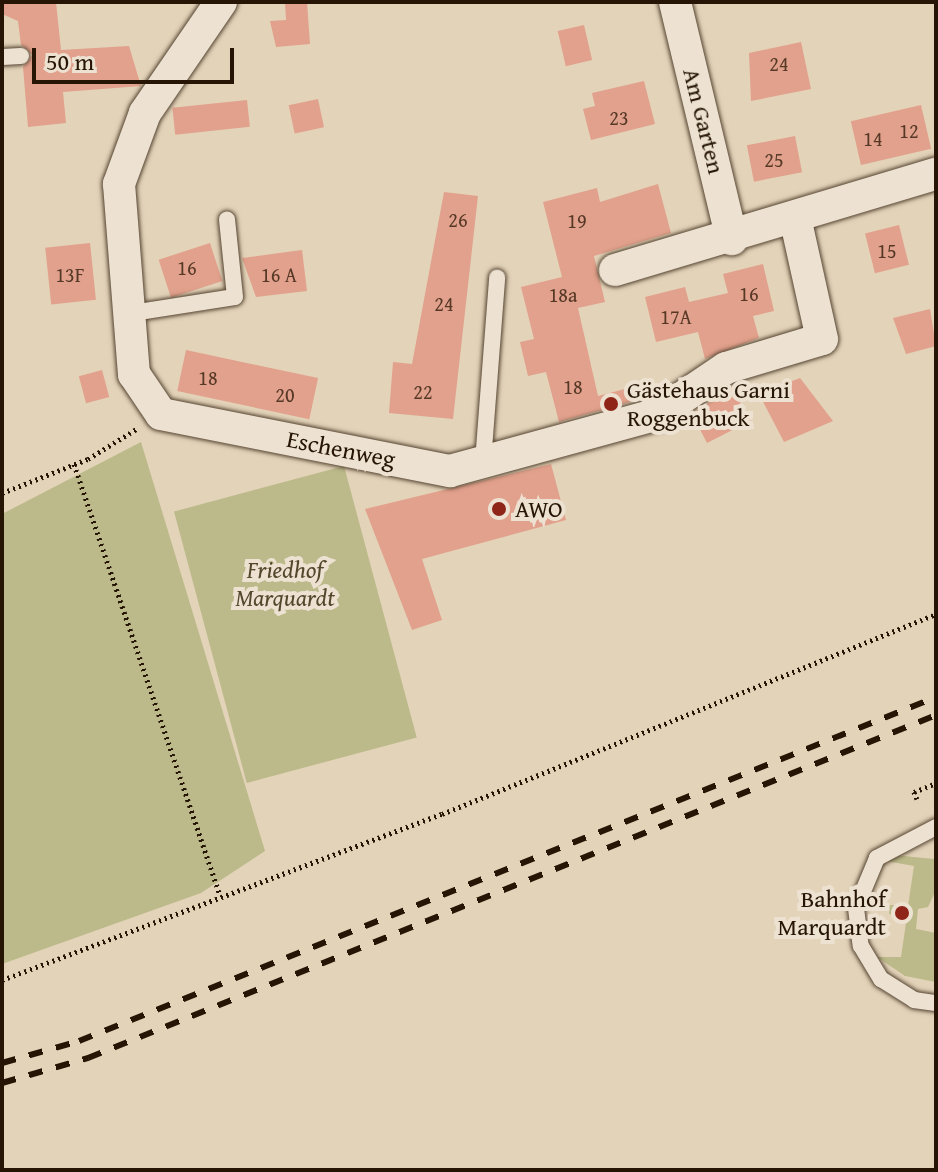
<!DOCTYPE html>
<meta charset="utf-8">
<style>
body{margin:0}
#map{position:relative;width:938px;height:1172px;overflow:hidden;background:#e3d3b9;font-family:"Gentium Book Plus",serif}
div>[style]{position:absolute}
.green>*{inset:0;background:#bcba8a;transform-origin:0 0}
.building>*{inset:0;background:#e2a18c;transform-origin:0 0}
.path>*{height:5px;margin-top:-2.5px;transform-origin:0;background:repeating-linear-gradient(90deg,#261504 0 2px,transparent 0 6px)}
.roads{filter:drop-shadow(0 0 2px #554431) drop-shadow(0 0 2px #554431)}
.lane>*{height:16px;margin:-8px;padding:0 8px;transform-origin:8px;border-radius:8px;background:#ede2d2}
.street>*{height:32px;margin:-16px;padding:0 16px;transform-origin:16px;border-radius:16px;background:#ede2d2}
.rail>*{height:6px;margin-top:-3px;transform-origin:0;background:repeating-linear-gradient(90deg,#261504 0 14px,transparent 0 28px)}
.dots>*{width:22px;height:22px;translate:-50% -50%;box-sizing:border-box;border:4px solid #ede2d2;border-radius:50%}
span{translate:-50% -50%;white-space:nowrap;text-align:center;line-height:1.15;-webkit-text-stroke:8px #ede2d2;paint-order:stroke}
.number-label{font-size:20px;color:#553826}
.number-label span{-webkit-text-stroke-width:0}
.street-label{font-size:24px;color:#261504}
.poi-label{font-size:24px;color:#261504}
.left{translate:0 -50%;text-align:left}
.right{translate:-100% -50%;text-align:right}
.park-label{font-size:24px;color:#53472c;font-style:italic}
.frame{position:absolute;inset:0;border:4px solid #261504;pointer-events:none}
.scale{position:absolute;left:32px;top:48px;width:202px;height:36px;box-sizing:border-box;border:4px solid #261504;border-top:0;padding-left:10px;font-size:24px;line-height:28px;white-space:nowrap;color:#261504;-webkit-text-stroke:6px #ede2d2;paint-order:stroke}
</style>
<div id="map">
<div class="green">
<div style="clip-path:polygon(141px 442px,265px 851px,201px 893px,2px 964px,2px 514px)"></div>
<div style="left:344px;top:466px;width:281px;height:176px;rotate:75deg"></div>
<div style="clip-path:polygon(894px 855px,934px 859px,936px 890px,928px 907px,918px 909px,916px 929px,936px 933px,936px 982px,905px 976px,877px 957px,901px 957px,907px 916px,889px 914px,890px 905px,908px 906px,914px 866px,886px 861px)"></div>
</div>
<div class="building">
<div style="clip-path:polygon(2px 2px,56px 2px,61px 50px,129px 46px,141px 86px,63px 92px,66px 123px,28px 127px,23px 67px,32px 55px,21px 45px,18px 21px,2px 14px)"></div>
<div style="clip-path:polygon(285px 2px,307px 2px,310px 44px,276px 47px,270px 21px,286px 20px)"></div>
<div style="left:584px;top:25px;width:36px;height:27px;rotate:77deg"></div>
<div style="clip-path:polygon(801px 42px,811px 89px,751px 101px,749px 53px)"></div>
<div style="clip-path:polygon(644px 81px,655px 124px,591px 140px,583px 109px,595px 106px,592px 93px)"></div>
<div style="left:318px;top:99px;width:29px;height:30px;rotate:78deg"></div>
<div style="left:247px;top:100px;width:27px;height:75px;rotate:84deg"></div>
<div style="left:921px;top:105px;width:45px;height:72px;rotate:77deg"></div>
<div style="left:795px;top:136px;width:37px;height:49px;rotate:79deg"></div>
<div style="clip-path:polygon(658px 184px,671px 233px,594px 256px,605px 302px,578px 308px,598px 396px,644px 384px,648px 397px,559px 422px,546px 372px,528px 376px,520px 342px,534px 339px,521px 287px,562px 277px,543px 202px,597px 188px,600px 202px)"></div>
<div style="clip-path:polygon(444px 192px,478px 196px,453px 419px,389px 413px,393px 362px,412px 364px)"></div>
<div style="left:899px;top:225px;width:41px;height:35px;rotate:76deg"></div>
<div style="left:90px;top:243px;width:57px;height:45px;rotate:84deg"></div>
<div style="left:210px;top:243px;width:40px;height:54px;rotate:72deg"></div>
<div style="clip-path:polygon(302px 250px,307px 291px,256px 297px,242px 258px)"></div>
<div style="clip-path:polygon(763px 264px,774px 311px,753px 316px,759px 338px,705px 359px,698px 332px,656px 342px,645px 297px,685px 287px,689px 302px,728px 293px,723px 274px)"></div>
<div style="clip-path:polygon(930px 309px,936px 346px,906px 354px,893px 318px)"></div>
<div style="left:186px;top:350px;width:135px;height:42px;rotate:12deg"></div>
<div style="left:102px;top:370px;width:28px;height:24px;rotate:75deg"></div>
<div style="clip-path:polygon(800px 378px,833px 421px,784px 442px,759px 394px)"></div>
<div style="clip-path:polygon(732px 387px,750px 421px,707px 443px,692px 414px)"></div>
<div style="clip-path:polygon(551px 464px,566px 520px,422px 559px,442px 620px,412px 630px,365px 509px)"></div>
</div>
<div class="path">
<div style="left:74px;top:464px;width:455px;rotate:71.3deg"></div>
<div style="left:2px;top:493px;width:92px;rotate:-21.6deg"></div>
<div style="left:88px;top:459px;width:59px;rotate:-31.8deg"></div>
<div style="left:917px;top:799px;width:8px;rotate:-113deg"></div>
<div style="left:914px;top:792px;width:24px;rotate:-22deg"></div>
<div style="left:2px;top:980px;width:470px;rotate:-20.7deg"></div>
<div style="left:442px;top:814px;width:533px;rotate:-22.04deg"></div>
</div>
<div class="roads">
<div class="lane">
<div style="left:2px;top:57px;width:19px;rotate:-3deg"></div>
<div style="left:126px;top:314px;width:110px;rotate:-8.9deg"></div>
<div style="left:235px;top:297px;width:78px;rotate:-95.9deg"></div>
<div style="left:483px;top:462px;width:185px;rotate:-85.6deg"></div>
<div style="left:936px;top:827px;width:67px;rotate:152.3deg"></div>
<div style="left:877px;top:858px;width:54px;rotate:112.8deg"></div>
<div style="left:856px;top:908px;width:38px;rotate:83deg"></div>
<div style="left:861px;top:946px;width:39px;rotate:59deg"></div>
<div style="left:881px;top:979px;width:39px;rotate:32deg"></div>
<div style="left:914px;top:1000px;width:22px;rotate:8deg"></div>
</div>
<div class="street">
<div style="left:221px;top:2px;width:135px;rotate:124.4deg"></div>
<div style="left:145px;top:113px;width:76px;rotate:110.1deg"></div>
<div style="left:119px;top:184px;width:191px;rotate:85.5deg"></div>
<div style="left:134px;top:374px;width:48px;rotate:56deg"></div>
<div style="left:161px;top:414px;width:295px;rotate:11.2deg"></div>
<div style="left:450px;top:471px;width:216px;rotate:-15.3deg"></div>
<div style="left:658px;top:414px;width:82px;rotate:-34.1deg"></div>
<div style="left:726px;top:368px;width:100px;rotate:-16.8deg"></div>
<div style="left:822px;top:339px;width:125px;rotate:-102.5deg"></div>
<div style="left:675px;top:2px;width:244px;rotate:76.5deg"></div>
<div style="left:615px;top:270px;width:335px;rotate:-16.7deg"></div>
</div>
</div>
<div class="rail">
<div style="left:2px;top:1063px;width:80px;rotate:-15.9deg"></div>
<div style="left:79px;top:1041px;width:923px;rotate:-21.87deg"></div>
<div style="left:2px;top:1083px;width:90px;rotate:-16.2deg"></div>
<div style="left:88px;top:1058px;width:915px;rotate:-22.02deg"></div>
</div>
<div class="dots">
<div style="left:611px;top:404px;background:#8f2418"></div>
<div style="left:499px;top:509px;background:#8f2418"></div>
<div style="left:902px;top:913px;background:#8f2418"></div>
</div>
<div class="number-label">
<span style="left:779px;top:63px">24</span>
<span style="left:619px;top:117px">23</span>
<span style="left:909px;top:130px">12</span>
<span style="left:873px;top:138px">14</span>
<span style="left:774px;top:159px">25</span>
<span style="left:458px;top:219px">26</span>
<span style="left:577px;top:220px">19</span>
<span style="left:887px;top:250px">15</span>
<span style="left:187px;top:267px">16</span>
<span style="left:70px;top:274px">13F</span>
<span style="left:279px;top:274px">16 A</span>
<span style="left:749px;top:293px">16</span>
<span style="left:563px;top:294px">18a</span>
<span style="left:444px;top:303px">24</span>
<span style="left:676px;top:316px">17A</span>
<span style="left:208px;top:377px">18</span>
<span style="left:573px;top:386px">18</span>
<span style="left:423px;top:391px">22</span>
<span style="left:285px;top:394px">20</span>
</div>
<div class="street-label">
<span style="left:704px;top:121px;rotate:76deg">Am Garten</span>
<span style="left:341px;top:449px;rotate:11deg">Eschenweg</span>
</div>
<div class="poi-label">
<span class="left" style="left:627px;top:404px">Gästehaus Garni<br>Roggenbuck</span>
<span class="left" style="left:515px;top:509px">AWO</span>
<span class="right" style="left:886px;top:913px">Bahnhof<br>Marquardt</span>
</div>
<div class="park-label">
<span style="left:285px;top:584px">Friedhof<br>Marquardt</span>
</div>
<div class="frame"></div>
<div class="scale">50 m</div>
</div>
